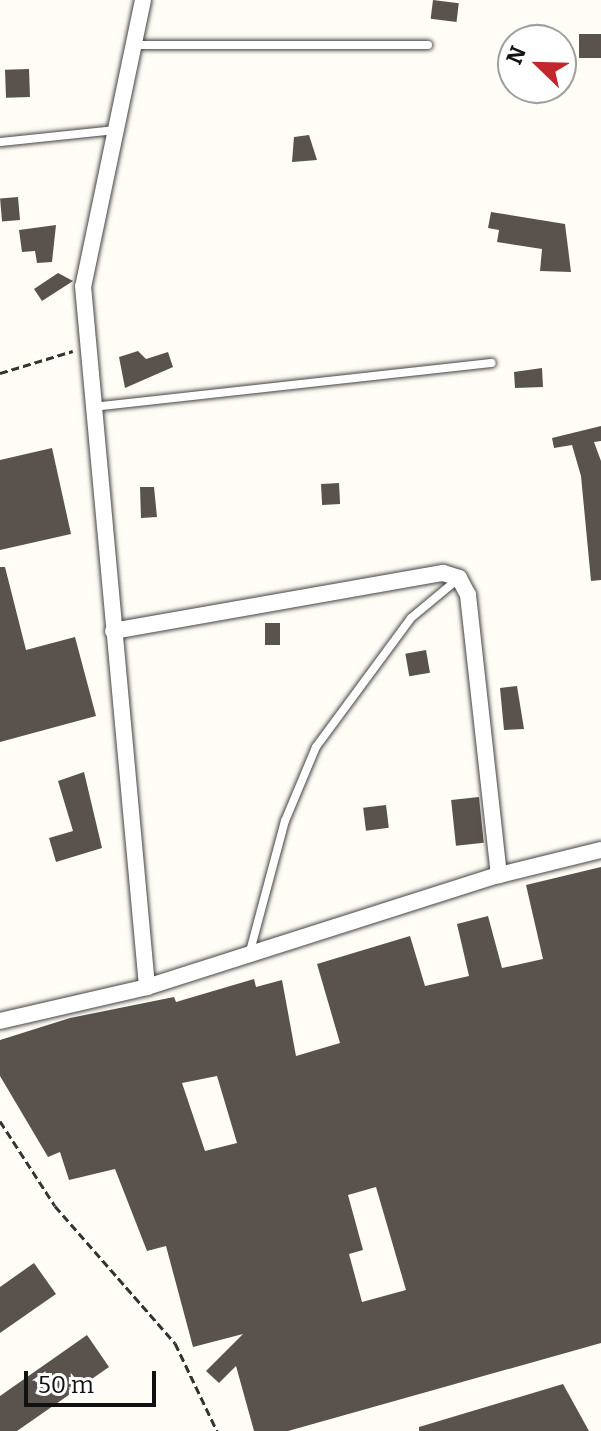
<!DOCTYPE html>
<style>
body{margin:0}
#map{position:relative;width:601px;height:1431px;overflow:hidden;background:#fffdf5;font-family:Bitter,serif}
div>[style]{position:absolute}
.building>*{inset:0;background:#5a524d;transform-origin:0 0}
.path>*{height:3px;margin-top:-1.5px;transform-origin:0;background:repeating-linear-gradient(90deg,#333 0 8px,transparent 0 12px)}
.roads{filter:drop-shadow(0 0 2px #444) drop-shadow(0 0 2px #444)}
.lane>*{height:8px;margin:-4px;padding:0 4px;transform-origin:4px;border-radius:4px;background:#fff}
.street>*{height:16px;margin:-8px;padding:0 8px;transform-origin:8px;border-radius:8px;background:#fff}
span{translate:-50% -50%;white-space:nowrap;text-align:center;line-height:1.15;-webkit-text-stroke:8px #fff;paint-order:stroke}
.north{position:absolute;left:497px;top:24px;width:80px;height:80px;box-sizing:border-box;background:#fff;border:2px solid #a0a0a0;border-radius:50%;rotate:293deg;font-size:22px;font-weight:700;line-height:32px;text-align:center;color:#111}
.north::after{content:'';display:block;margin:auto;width:28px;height:36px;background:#c4262e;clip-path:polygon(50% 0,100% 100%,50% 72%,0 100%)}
.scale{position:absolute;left:24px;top:1371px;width:132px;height:36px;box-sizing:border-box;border:4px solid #111;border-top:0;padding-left:10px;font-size:24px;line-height:28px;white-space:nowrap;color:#111;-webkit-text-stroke:6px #fff;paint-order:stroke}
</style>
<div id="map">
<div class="building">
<div style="left:433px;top:0;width:26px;height:19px;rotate:7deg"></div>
<div style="left:579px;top:34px;width:22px;height:24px"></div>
<div style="left:29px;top:69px;width:28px;height:24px;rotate:88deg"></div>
<div style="clip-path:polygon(309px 135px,317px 160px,292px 162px,294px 137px)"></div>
<div style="left:18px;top:197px;width:23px;height:18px;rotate:85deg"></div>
<div style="clip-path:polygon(491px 212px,565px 224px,571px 272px,540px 271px,542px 249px,497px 242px,499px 230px,488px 228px)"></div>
<div style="clip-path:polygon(56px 225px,52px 262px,37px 263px,35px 251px,22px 252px,19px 230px)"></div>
<div style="clip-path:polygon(58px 273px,73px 281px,42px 301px,34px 289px)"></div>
<div style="clip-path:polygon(138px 351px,146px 359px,168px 352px,173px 367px,125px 388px,119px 357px)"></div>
<div style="clip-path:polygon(542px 368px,543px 387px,515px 388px,514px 372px)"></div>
<div style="clip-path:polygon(601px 426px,601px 441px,594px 442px,601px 461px,601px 580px,591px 581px,581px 476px,572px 445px,554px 448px,552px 438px)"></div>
<div style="clip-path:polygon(52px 448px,71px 534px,0 550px,0 460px)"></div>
<div style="left:339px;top:483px;width:21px;height:18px;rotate:87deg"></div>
<div style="clip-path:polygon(140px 487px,154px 487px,157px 517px,141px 518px)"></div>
<div style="clip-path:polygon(0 567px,5px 567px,26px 650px,75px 637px,96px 716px,0 742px)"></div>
<div style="left:265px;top:623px;width:15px;height:22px"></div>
<div style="left:426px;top:650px;width:23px;height:21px;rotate:80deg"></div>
<div style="clip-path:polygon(517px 686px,524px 729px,504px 730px,500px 688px)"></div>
<div style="clip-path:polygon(84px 772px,102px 848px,56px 862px,49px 838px,73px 831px,58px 781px)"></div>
<div style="left:479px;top:797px;width:46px;height:28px;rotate:84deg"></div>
<div style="left:386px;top:805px;width:23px;height:23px;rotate:83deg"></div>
<div style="clip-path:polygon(evenodd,601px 867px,601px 1343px,288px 1431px,254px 1431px,236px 1366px,219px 1383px,206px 1371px,243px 1334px,193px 1347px,166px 1246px,147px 1251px,115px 1169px,69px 1180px,60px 1152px,48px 1157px,0 1076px,0 1040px,70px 1018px,174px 997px,176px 1002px,254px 979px,256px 987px,282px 980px,296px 1056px,340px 1043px,317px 964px,410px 936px,425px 986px,469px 976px,457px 924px,488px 916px,502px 968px,543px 959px,526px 885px,601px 867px,217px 1076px,237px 1143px,205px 1151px,182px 1083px,217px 1076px,601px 867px,376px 1187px,406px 1290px,362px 1302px,349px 1254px,363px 1250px,348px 1195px,376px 1187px)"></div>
<div style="clip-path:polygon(34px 1263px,56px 1294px,0 1333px,0 1287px)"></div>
<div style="clip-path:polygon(87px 1335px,109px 1367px,17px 1431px,0 1431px,0 1396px)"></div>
<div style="clip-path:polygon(563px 1384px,589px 1431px,419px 1431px,419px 1427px)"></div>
</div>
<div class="path">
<div style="left:0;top:373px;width:76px;rotate:-16.8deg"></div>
<div style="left:0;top:1121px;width:101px;rotate:57.1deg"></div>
<div style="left:55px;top:1206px;width:182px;rotate:48.8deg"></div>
<div style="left:175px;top:1343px;width:98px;rotate:64.5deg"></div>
</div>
<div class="roads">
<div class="lane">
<div style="left:134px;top:45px;width:294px"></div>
<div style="left:0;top:142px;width:117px;rotate:-5.9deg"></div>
<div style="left:92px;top:407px;width:402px;rotate:-6.3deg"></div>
<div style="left:249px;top:955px;width:139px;rotate:-75deg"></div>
<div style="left:285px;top:821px;width:80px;rotate:-67.3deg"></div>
<div style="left:316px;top:747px;width:160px;rotate:-53.6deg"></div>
<div style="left:411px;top:618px;width:62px;rotate:-39.8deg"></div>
</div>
<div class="street">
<div style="left:143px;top:0;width:292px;rotate:101.8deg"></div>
<div style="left:83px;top:286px;width:704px;rotate:84.78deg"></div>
<div style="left:113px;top:631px;width:335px;rotate:-10deg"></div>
<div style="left:443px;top:573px;width:17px;rotate:17deg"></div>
<div style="left:459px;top:578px;width:19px;rotate:62deg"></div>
<div style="left:468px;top:595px;width:282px;rotate:83.7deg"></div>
<div style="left:0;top:1021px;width:151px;rotate:-13deg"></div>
<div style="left:147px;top:987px;width:369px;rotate:-17.7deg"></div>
<div style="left:499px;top:875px;width:105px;rotate:-13.8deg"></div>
</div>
</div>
<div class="north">N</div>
<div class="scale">50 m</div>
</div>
